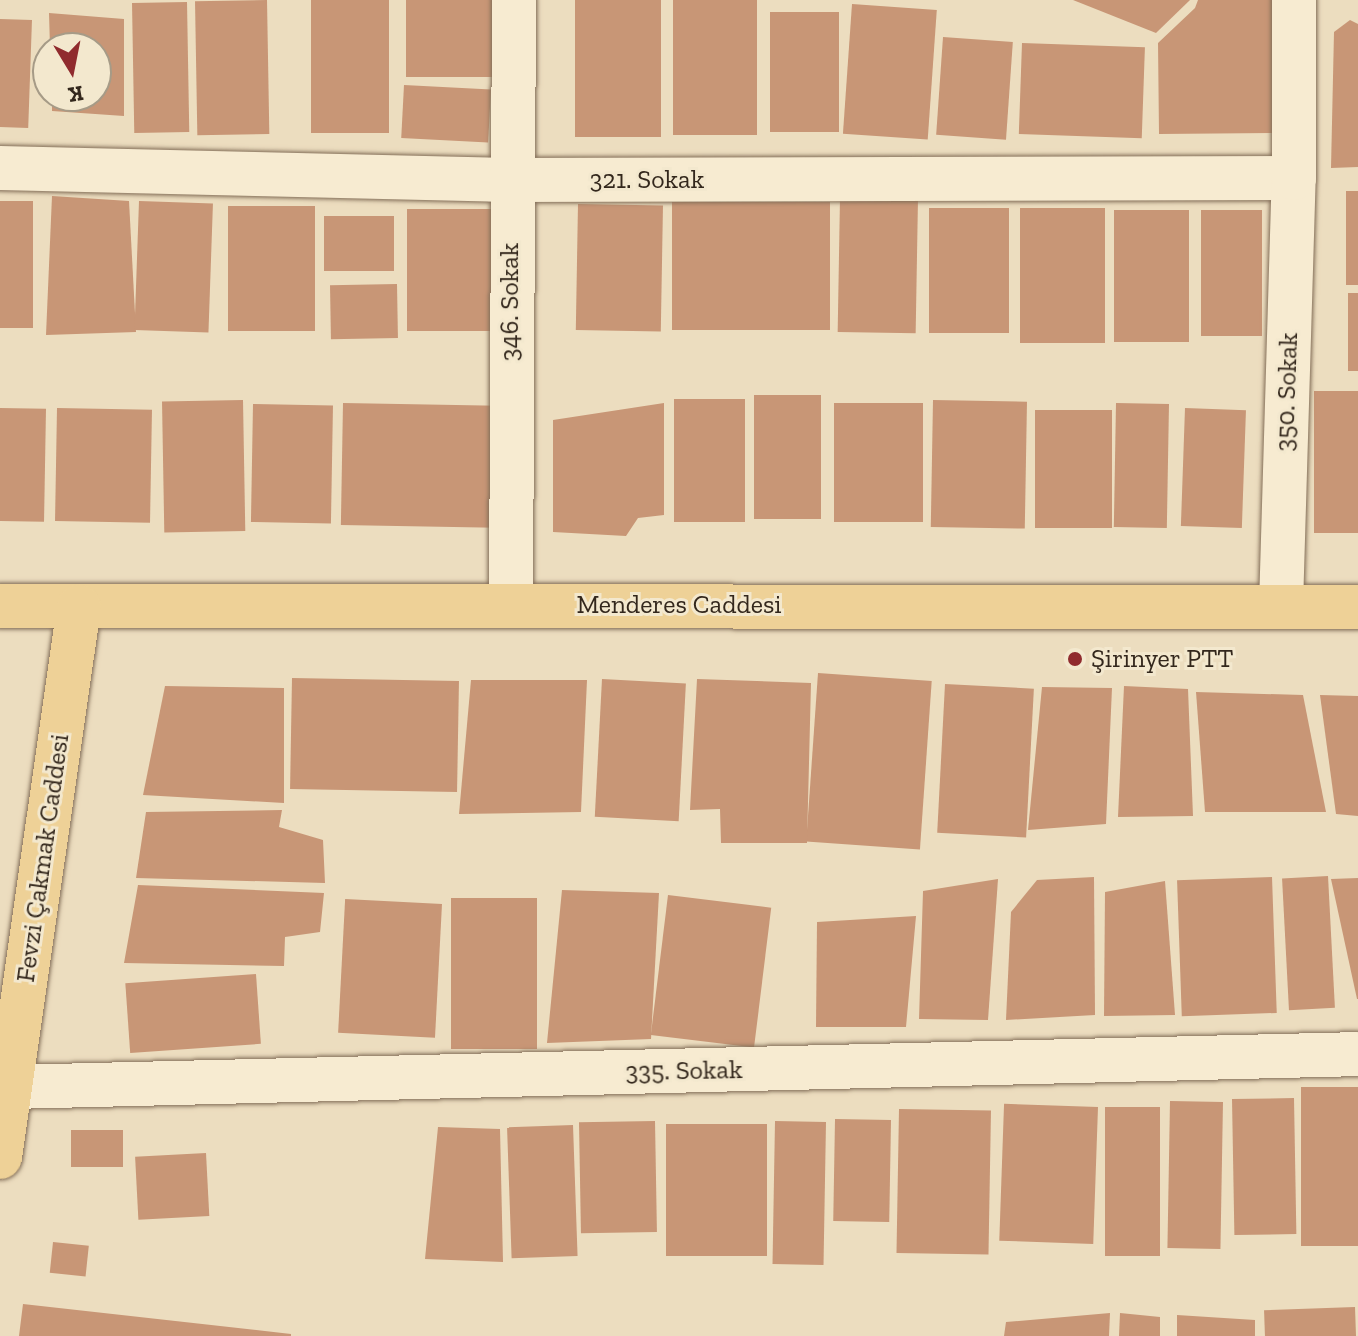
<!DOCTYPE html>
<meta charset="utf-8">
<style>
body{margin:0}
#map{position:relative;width:1358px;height:1336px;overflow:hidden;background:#ecddbf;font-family:"Zilla Slab",serif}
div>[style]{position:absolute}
.building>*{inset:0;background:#c89676;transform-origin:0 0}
.roads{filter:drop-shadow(0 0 2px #836e58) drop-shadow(0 0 2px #836e58)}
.minor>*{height:44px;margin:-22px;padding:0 22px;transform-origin:22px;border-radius:22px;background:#f7ebd1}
.major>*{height:44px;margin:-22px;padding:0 22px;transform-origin:22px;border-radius:22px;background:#eed197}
.dots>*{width:22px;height:22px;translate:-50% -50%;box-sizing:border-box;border:4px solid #f3e8ce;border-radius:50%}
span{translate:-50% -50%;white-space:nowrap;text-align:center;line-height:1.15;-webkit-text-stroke:6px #f3e8ce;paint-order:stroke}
.street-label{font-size:26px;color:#33271c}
.poi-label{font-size:26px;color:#33271c}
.left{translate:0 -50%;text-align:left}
.north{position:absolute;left:32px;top:32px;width:80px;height:80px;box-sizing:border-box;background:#f3e8ce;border:2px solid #a69b87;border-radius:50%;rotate:170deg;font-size:22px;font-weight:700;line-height:32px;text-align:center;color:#33271c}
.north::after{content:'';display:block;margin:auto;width:28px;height:36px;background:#902b2e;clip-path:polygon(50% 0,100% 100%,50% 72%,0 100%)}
</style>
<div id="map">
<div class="building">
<div style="left:267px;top:0;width:134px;height:72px;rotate:89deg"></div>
<div style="left:311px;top:0;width:78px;height:133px"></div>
<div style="left:406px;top:0;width:91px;height:77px"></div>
<div style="left:575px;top:0;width:86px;height:137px"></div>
<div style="left:673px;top:0;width:84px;height:135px"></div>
<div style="clip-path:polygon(1073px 0,1190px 0,1156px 33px)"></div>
<div style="clip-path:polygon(1198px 0,1279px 0,1282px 133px,1159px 134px,1158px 43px,1195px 8px)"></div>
<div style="left:187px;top:2px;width:130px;height:55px;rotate:89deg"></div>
<div style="left:852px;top:4px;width:85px;height:130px;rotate:4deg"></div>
<div style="left:770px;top:12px;width:69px;height:120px"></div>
<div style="clip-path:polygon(49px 13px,124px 19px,124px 116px,52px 111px,52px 96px,96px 96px,96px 48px,50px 48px)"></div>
<div style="left:0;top:19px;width:32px;height:108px;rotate:2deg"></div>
<div style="clip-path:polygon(1350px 20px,1358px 24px,1358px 167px,1331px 168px,1334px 32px)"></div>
<div style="left:943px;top:37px;width:70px;height:98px;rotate:4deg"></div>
<div style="left:1022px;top:43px;width:123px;height:91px;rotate:2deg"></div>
<div style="left:404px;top:85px;width:87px;height:53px;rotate:3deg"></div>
<div style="left:1346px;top:191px;width:12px;height:94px"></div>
<div style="clip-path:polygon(52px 196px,129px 201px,136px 332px,46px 335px)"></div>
<div style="left:840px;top:198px;width:78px;height:134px;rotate:1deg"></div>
<div style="left:33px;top:201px;width:127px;height:33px;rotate:90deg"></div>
<div style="left:139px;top:201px;width:74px;height:129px;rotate:2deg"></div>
<div style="left:672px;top:202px;width:158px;height:128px"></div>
<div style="left:578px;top:204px;width:85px;height:126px;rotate:1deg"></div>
<div style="left:228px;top:206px;width:87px;height:125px"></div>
<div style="left:929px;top:208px;width:80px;height:125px"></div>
<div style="left:1105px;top:208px;width:135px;height:85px;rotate:90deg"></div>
<div style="left:407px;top:209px;width:89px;height:122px"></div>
<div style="left:1114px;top:210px;width:75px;height:132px"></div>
<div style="left:1201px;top:210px;width:61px;height:126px"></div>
<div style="left:394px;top:216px;width:55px;height:70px;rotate:90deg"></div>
<div style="left:397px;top:284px;width:54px;height:67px;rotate:89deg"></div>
<div style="left:1358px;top:293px;width:78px;height:10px;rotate:90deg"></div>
<div style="left:1358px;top:391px;width:142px;height:44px;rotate:90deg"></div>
<div style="left:754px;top:395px;width:67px;height:124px"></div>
<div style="left:674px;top:399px;width:71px;height:123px"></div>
<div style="left:243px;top:400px;width:131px;height:81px;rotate:89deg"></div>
<div style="left:933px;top:400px;width:94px;height:127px;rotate:1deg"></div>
<div style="left:343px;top:403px;width:155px;height:122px;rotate:1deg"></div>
<div style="clip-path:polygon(664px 403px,664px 515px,638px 518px,626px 536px,553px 532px,553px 420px)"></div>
<div style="left:834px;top:403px;width:89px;height:119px"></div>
<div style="left:1116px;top:403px;width:53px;height:124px;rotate:1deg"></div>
<div style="left:253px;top:404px;width:80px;height:118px;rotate:1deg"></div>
<div style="left:0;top:408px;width:46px;height:113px;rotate:1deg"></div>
<div style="left:57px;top:408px;width:95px;height:113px;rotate:1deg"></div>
<div style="left:1185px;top:408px;width:61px;height:118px;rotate:2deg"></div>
<div style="left:1035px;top:410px;width:77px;height:118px"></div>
<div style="left:818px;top:673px;width:114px;height:169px;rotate:4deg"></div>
<div style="left:292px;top:678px;width:167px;height:111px;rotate:1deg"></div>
<div style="left:602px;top:679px;width:84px;height:138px;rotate:3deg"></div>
<div style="clip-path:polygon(697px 679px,811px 683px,807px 843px,721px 843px,720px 809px,690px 810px)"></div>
<div style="clip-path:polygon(471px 680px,587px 680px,581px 812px,459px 814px)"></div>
<div style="left:945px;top:684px;width:89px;height:149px;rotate:3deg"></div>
<div style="clip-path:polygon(165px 686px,284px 688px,284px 803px,143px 795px)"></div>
<div style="clip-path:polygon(1124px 686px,1188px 689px,1193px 816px,1118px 817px)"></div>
<div style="clip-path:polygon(1042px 687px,1112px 688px,1106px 824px,1028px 830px)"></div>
<div style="clip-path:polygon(1196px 692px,1303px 695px,1326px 812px,1205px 812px)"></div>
<div style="clip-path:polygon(1320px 695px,1358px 696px,1358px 816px,1336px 814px)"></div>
<div style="clip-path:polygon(282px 810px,279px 827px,323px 840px,325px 883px,136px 878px,146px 812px)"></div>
<div style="left:1328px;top:876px;width:132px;height:46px;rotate:87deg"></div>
<div style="clip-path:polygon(1094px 877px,1095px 1015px,1006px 1020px,1011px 912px,1037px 880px)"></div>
<div style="left:1272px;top:877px;width:136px;height:95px;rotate:88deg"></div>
<div style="clip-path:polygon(1358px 878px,1358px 999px,1357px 999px,1331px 879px)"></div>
<div style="clip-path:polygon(998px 879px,988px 1020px,919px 1019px,923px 891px)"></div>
<div style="clip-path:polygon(1165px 881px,1175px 1015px,1104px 1016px,1105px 892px)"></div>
<div style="clip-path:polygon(138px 885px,324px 893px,320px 932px,285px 937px,284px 966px,124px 963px)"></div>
<div style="clip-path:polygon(562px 890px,659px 893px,651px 1039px,547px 1043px)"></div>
<div style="left:668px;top:895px;width:104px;height:141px;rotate:7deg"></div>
<div style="left:451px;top:898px;width:86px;height:151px"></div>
<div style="left:442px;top:904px;width:134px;height:97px;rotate:93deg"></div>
<div style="clip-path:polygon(916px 916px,906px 1027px,816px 1027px,817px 922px)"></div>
<div style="left:256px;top:974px;width:70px;height:131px;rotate:86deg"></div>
<div style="left:1301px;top:1087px;width:57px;height:159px"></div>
<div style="left:1294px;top:1098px;width:136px;height:62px;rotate:89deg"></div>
<div style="left:1170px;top:1101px;width:53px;height:147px;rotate:1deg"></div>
<div style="left:1098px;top:1107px;width:137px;height:94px;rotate:92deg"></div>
<div style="left:1105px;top:1107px;width:55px;height:149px"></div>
<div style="left:899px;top:1109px;width:92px;height:144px;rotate:1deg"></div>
<div style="left:891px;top:1120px;width:102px;height:56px;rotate:91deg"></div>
<div style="left:655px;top:1121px;width:111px;height:76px;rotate:89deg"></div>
<div style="left:826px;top:1122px;width:143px;height:51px;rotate:91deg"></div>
<div style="left:666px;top:1124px;width:101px;height:132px"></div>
<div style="left:573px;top:1125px;width:131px;height:66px;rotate:88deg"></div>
<div style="clip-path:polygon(438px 1127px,500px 1129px,503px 1262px,425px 1259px)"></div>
<div style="left:71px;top:1130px;width:52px;height:37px"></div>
<div style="left:206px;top:1153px;width:63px;height:71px;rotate:87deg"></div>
<div style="left:53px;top:1242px;width:36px;height:31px;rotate:6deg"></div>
<div style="clip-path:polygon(23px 1304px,291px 1334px,291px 1336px,19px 1336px)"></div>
<div style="left:1355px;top:1307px;width:29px;height:91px;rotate:88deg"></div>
<div style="clip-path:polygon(1110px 1313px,1109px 1336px,1004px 1336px,1006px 1322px)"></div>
<div style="clip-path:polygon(1120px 1313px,1160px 1317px,1160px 1336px,1119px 1336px)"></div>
<div style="clip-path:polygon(1177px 1315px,1255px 1320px,1255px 1336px,1177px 1336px)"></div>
</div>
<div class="roads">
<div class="minor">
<div style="left:0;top:168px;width:510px;rotate:1.35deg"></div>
<div style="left:510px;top:180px;width:784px;rotate:-0.15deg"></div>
<div style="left:511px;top:604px;width:604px;rotate:-89.72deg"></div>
<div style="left:1281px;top:606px;width:428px;rotate:-88.3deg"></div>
<div style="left:1294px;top:178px;width:178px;rotate:-90deg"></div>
<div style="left:11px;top:1087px;width:1347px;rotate:-1.4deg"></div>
</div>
<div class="major">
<div style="left:0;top:606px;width:1358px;rotate:0.04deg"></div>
<div style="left:0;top:1157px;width:556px;rotate:-81.83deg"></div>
</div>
</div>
<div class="dots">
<div style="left:1075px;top:659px;background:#902b2e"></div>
</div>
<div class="street-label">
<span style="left:647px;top:180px">321. Sokak</span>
<span style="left:510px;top:302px;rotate:-90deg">346. Sokak</span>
<span style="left:1287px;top:392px;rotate:-88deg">350. Sokak</span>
<span style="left:679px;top:605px">Menderes Caddesi</span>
<span style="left:43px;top:858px;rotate:-82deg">Fevzi Çakmak Caddesi</span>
<span style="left:684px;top:1071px;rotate:-1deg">335. Sokak</span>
</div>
<div class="poi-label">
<span class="left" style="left:1091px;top:659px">Şirinyer PTT</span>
</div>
<div class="north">K</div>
</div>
